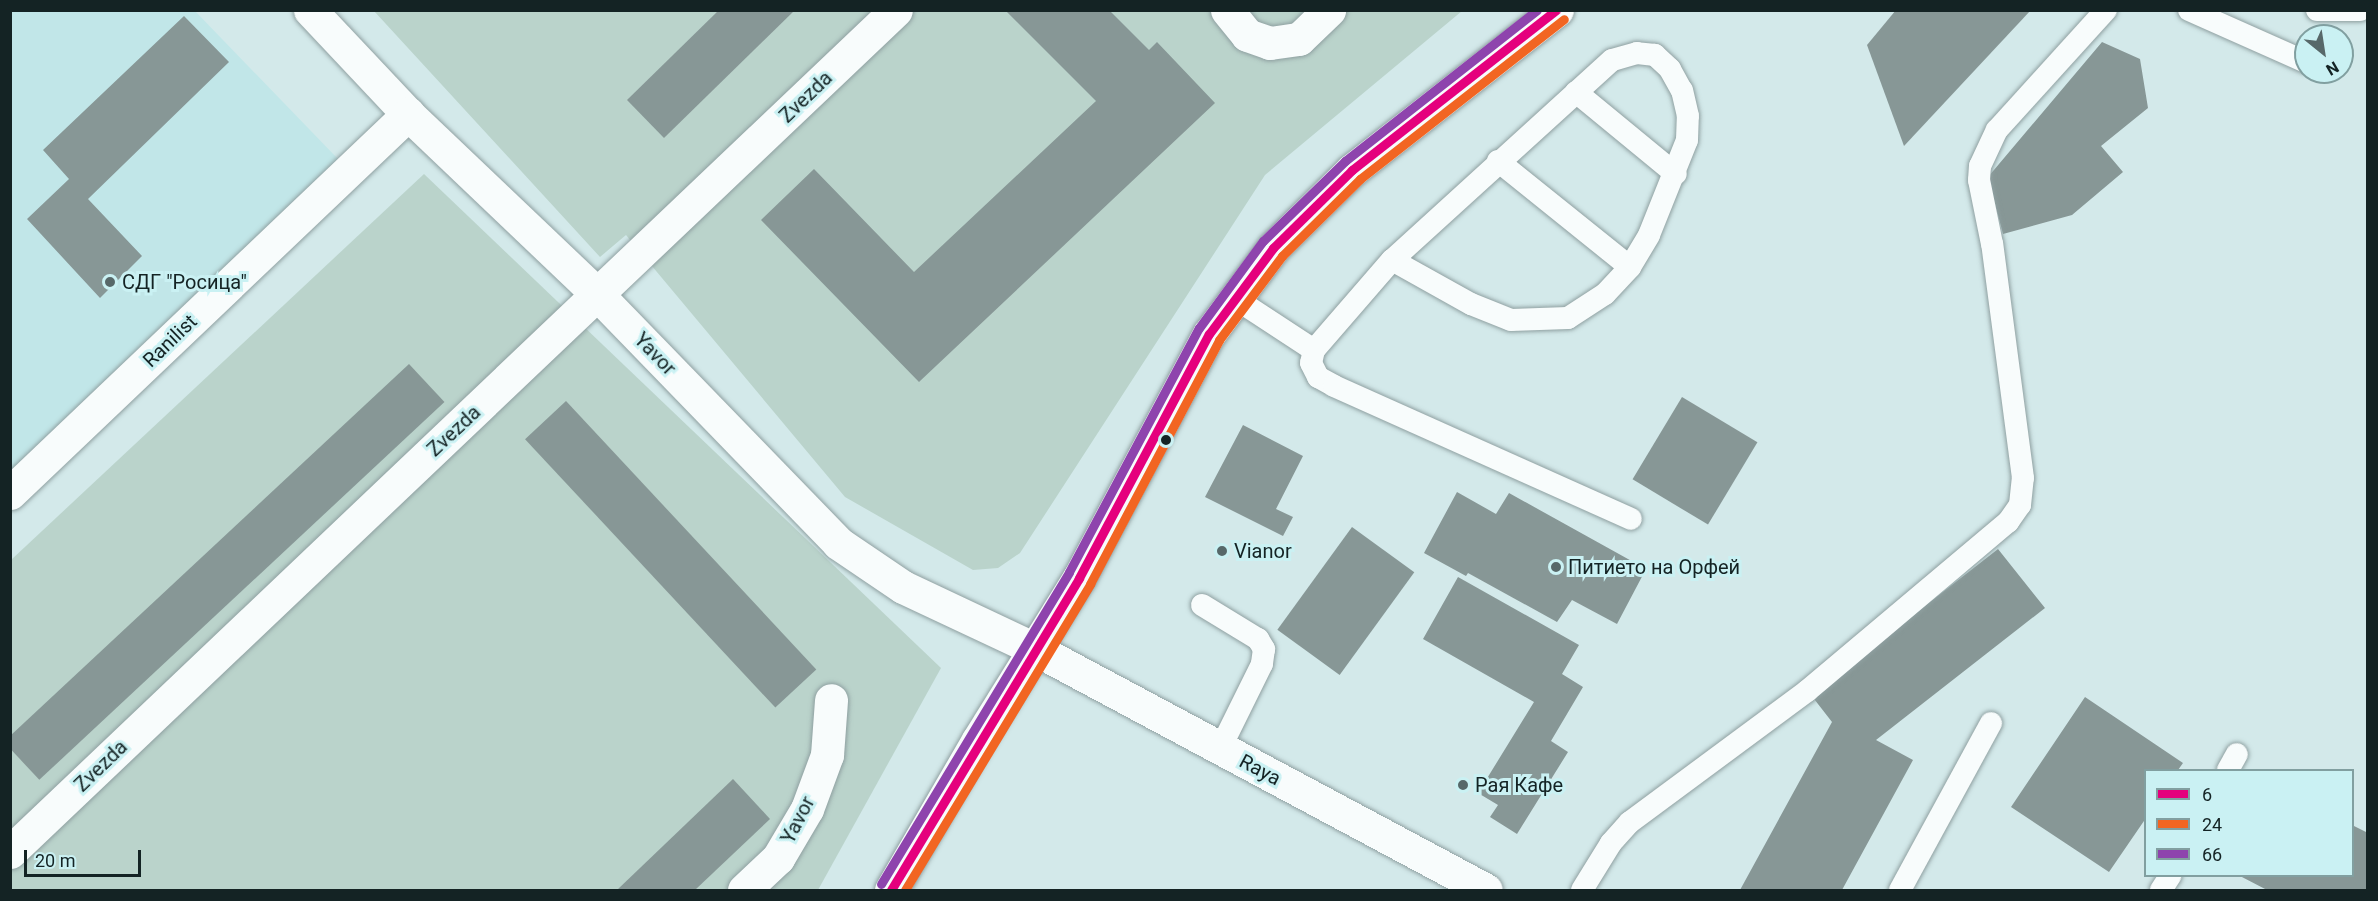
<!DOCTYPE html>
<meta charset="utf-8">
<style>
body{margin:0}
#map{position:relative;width:2378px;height:901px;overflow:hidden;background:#d3e9ea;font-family:Roboto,sans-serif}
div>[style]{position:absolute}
.built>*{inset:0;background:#c1e6e8}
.green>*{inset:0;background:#bad3cb}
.building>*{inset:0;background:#879796;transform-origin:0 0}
.roads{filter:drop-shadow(0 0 2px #8fa0a1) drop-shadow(0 0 2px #8fa0a1)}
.lane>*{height:22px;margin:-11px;padding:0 11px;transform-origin:11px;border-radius:11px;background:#f8fcfc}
.street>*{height:33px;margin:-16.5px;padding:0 16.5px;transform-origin:16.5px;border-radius:16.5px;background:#f8fcfc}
.secondary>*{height:33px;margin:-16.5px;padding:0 16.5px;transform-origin:16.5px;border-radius:16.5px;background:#f8fcfc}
.bus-1>*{height:9px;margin:-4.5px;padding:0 4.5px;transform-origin:4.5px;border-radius:4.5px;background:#e5007d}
.bus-2>*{height:9px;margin:-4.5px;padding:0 4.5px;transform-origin:4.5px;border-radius:4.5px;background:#f26522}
.bus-3>*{height:9px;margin:-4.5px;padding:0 4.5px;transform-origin:4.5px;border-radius:4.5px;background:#8e44ad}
.dots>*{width:16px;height:16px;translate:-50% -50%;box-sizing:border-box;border:3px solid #caf1f3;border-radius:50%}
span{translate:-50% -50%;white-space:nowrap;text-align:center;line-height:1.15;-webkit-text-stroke:6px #caf1f3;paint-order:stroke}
.street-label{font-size:20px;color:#142324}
.poi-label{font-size:20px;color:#142324}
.left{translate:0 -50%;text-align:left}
.frame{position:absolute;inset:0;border:12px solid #142324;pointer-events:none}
.legend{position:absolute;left:2144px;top:769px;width:210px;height:108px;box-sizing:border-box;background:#caf1f3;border:2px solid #819fa0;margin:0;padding:8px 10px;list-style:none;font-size:18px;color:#142324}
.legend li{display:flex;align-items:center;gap:12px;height:30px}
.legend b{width:30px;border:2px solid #819fa0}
.north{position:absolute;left:2294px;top:24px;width:60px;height:60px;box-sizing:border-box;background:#caf1f3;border:2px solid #819fa0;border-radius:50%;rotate:150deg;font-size:16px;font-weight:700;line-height:24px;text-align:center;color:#142324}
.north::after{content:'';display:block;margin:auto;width:21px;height:27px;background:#576869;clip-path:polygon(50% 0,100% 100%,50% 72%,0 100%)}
.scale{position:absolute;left:24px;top:850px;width:117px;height:27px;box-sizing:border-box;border:3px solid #142324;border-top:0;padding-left:8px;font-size:18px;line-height:21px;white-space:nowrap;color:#142324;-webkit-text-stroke:4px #caf1f3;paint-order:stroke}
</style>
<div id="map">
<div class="built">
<div style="clip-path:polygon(11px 11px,195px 11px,338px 159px,11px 473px)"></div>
</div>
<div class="green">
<div style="clip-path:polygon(374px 11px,1462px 11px,1265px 175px,1020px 553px,998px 568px,973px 570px,845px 497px,626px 235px,600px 257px)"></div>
<div style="clip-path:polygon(424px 174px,941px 668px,818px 890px,11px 890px,11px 560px)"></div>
</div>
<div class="building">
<div style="clip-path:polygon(719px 10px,795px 10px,664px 138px,627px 100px)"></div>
<div style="clip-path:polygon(1005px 10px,1109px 10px,1149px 50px,1157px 42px,1215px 103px,919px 382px,761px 220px,814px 169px,914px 272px,1096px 101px)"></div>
<div style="clip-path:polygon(1896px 10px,2031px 10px,1904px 146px,1867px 45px)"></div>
<div style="clip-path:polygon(184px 16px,229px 62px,88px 199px,142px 256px,100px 298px,27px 219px,69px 179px,43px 150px)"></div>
<div style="clip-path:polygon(2102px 42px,2140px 59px,2148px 108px,2101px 146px,2123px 172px,2072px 215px,2003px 234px,1988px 177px)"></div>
<div style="left:409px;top:364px;width:52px;height:554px;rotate:47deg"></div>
<div style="left:1682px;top:397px;width:88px;height:96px;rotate:31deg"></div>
<div style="left:566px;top:401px;width:367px;height:56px;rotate:47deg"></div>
<div style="clip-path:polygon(1243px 425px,1303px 456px,1276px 509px,1293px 517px,1283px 536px,1205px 497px)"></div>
<div style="clip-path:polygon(1457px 492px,1496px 514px,1509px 493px,1646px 569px,1617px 624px,1572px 600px,1557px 622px,1468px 573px,1466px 576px,1424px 553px)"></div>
<div style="left:1352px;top:527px;width:77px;height:127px;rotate:36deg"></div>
<div style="clip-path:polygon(1998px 549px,2045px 608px,1876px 740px,1913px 760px,1842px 890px,1740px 890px,1832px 722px,1811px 695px)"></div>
<div style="clip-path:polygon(1458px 577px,1579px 645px,1562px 674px,1583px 687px,1551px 741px,1568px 752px,1517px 834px,1490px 817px,1498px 805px,1478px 793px,1534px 702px,1423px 639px)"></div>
<div style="clip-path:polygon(2085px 697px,2183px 763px,2178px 770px,2146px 770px,2146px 818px,2109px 872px,2011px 807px)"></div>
<div style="clip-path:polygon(733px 779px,770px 819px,695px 890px,617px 890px)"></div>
<div style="clip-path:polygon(2352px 825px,2368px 833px,2368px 890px,2267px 890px,2240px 876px,2352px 876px)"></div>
</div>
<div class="roads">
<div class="lane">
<div style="left:2189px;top:10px;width:128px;rotate:24deg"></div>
<div style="left:2317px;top:10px;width:43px"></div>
<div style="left:1576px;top:92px;width:129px;rotate:39.4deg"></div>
<div style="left:1498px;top:161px;width:169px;rotate:38.8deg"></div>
<div style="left:1236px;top:299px;width:93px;rotate:33.2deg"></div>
<div style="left:1314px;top:350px;width:13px;rotate:103deg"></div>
<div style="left:1311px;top:363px;width:16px;rotate:63deg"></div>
<div style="left:1318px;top:377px;width:18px;rotate:29deg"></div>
<div style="left:1334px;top:386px;width:325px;rotate:24.1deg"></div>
<div style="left:1314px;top:350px;width:119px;rotate:-49.1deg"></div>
<div style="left:1392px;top:260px;width:90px;rotate:29.1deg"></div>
<div style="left:1471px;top:304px;width:43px;rotate:21.8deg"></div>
<div style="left:1511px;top:320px;width:57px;rotate:-2deg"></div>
<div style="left:1568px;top:318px;width:44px;rotate:-33deg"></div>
<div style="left:1605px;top:294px;width:37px;rotate:-47deg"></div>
<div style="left:1630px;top:267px;width:37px;rotate:-59deg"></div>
<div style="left:1649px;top:235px;width:102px;rotate:-68.2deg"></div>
<div style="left:1687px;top:140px;width:24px;rotate:-88deg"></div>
<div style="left:1688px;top:116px;width:26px;rotate:-103deg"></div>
<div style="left:1682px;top:91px;width:25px;rotate:-119deg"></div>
<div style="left:1670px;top:69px;width:21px;rotate:-137deg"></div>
<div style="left:1655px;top:55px;width:18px;rotate:-174deg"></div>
<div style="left:1637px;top:53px;width:26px;rotate:164deg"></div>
<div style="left:1612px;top:60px;width:297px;rotate:137.7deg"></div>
<div style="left:1202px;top:605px;width:66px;rotate:31.3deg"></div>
<div style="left:1258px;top:639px;width:12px;rotate:59deg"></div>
<div style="left:1264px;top:649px;width:15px;rotate:98deg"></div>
<div style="left:1262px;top:664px;width:95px;rotate:116.3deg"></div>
<div style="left:2228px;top:770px;width:18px;rotate:-61deg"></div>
<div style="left:1582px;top:890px;width:55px;rotate:-58.3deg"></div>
<div style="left:1611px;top:843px;width:28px;rotate:-48deg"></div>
<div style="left:1630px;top:822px;width:220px;rotate:-36.5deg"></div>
<div style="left:1807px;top:691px;width:263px;rotate:-40.1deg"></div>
<div style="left:2008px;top:522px;width:21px;rotate:-55deg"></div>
<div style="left:2020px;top:505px;width:27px;rotate:-84deg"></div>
<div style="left:2023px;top:478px;width:236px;rotate:-97.5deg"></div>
<div style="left:1992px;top:244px;width:65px;rotate:-101.5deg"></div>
<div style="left:1979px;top:180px;width:14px;rotate:-86deg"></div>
<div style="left:1980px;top:166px;width:40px;rotate:-65deg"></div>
<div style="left:1997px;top:130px;width:162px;rotate:-47.8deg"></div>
<div style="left:1900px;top:890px;width:190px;rotate:-61.4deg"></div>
<div style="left:2161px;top:890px;width:17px;rotate:-57deg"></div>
</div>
<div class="street">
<div style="left:310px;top:10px;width:143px;rotate:46.7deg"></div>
<div style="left:408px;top:114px;width:262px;rotate:43.6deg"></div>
<div style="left:598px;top:295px;width:345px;rotate:45.9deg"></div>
<div style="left:838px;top:543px;width:78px;rotate:34.1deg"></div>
<div style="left:903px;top:587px;width:146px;rotate:25.2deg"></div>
<div style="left:1035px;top:649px;width:511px;rotate:28.12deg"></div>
<div style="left:1227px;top:10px;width:32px;rotate:51deg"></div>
<div style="left:1247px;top:35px;width:24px;rotate:19deg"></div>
<div style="left:1270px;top:43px;width:29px;rotate:-8deg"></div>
<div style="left:1299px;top:39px;width:42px;rotate:-44deg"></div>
<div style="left:10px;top:493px;width:550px;rotate:-43.6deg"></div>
<div style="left:10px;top:852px;width:1222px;rotate:-43.54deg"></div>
<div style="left:744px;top:890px;width:47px;rotate:-43.3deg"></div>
<div style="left:778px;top:858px;width:57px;rotate:-59.4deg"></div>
<div style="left:807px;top:809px;width:58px;rotate:-69.7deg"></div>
<div style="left:827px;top:755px;width:55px;rotate:-85.8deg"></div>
</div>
<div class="secondary">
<div style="left:891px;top:890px;width:173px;rotate:-59.9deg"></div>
<div style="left:978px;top:740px;width:191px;rotate:-58.1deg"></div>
<div style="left:1079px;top:578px;width:276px;rotate:-62deg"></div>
<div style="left:1209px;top:334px;width:107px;rotate:-53.3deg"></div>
<div style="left:1273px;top:248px;width:111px;rotate:-44.6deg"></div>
<div style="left:1352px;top:170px;width:260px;rotate:-38deg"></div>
</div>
</div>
<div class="bus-1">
<div style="left:891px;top:890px;width:364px;rotate:-58.9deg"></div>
<div style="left:1079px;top:578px;width:276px;rotate:-62deg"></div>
<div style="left:1209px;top:334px;width:107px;rotate:-53.3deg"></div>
<div style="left:1273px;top:248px;width:111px;rotate:-44.6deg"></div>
<div style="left:1352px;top:170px;width:259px;rotate:-38.1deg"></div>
</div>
<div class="bus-2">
<div style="left:905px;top:890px;width:358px;rotate:-58.8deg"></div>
<div style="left:1090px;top:584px;width:276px;rotate:-62.1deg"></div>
<div style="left:1219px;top:340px;width:105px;rotate:-53.1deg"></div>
<div style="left:1282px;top:256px;width:110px;rotate:-44.6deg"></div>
<div style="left:1360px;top:179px;width:259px;rotate:-38.1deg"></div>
</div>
<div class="bus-3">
<div style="left:881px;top:884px;width:364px;rotate:-58.9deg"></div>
<div style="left:1069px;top:572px;width:276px;rotate:-62deg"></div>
<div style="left:1199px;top:328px;width:108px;rotate:-53.7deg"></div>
<div style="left:1263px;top:241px;width:115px;rotate:-44.3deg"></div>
<div style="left:1345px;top:161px;width:244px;rotate:-38.2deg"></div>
</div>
<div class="dots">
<div style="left:110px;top:282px;background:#576869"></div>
<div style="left:1166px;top:440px;background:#142324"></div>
<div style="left:1222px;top:551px;background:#576869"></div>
<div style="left:1556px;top:567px;background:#576869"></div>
<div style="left:1463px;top:785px;background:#576869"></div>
</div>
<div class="street-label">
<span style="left:806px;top:97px;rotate:-44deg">Zvezda</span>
<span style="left:170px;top:341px;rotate:-44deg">Ranilist</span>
<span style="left:655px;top:354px;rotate:46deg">Yavor</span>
<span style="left:454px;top:431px;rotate:-43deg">Zvezda</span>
<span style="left:101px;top:766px;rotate:-44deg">Zvezda</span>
<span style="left:1260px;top:770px;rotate:28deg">Raya</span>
<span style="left:798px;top:820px;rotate:-63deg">Yavor</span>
</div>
<div class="poi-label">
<span class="left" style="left:122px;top:282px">СДГ "Росица"</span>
<span class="left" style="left:1234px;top:551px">Vianor</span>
<span class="left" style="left:1568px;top:567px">Питието на Орфей</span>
<span class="left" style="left:1475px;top:785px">Рая Кафе</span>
</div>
<div class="frame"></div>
<ul class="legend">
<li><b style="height:8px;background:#e5007d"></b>6</li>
<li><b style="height:8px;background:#f26522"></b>24</li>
<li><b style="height:8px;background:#8e44ad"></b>66</li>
</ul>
<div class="north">N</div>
<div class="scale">20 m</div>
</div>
